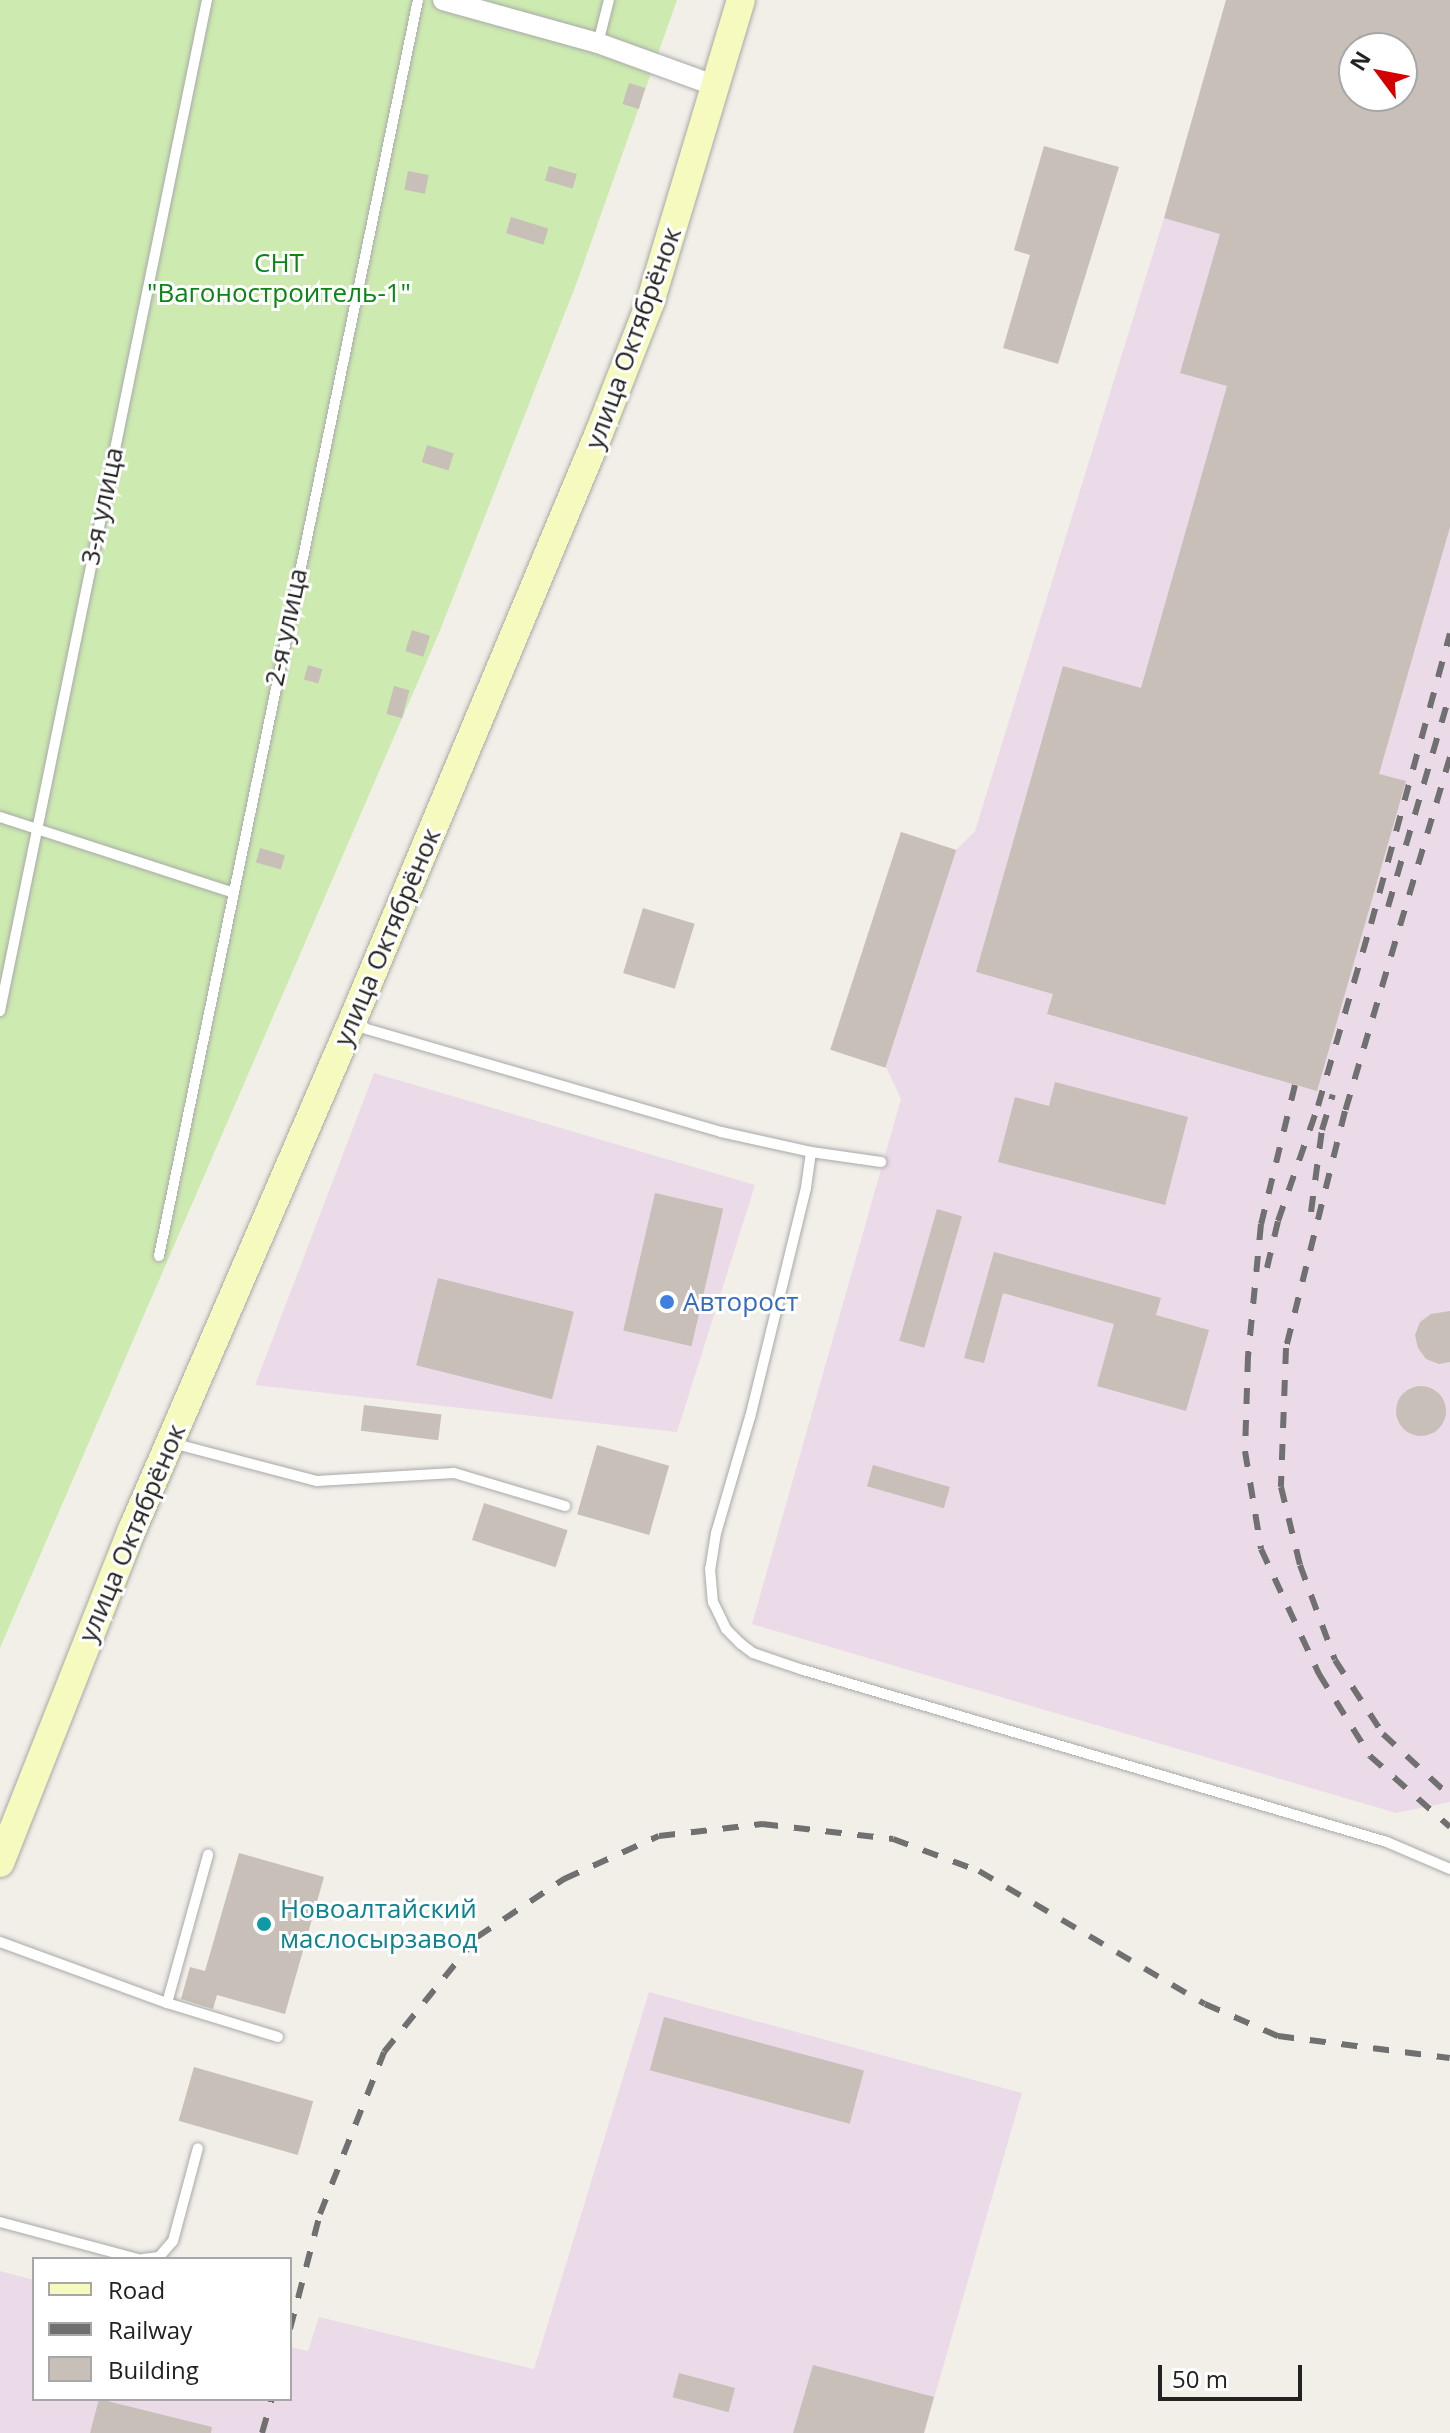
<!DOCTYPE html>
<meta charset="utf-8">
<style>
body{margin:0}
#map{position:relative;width:1450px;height:2433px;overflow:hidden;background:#f2efe9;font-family:"Open Sans",sans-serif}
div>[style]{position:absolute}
.industrial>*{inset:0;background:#ebdbe8}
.grass>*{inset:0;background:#cdebb0}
.building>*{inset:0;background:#c7bfb8;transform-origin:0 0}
.round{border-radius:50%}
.roads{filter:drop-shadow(0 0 2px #a9a9a9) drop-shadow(0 0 2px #a9a9a9)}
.lane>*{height:10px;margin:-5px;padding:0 5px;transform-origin:5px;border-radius:5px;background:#fff}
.street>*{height:20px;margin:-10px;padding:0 10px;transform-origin:10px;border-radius:10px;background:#fff}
.secondary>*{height:28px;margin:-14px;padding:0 14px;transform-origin:14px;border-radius:14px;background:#f7fabf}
.rail>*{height:6px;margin-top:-3px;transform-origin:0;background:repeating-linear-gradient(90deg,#707070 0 16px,transparent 0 32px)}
.dots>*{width:22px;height:22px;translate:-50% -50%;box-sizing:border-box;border:4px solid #fff;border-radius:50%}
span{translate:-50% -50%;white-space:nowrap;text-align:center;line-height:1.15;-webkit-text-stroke:6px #fff;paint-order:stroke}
.park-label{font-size:26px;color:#0c8416}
.street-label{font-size:26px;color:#222}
.shop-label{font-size:26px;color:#366cbe}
.left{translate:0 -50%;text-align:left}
.culture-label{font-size:26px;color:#0d838f}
.legend{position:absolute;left:32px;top:2257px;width:260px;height:144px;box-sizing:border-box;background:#fff;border:2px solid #a7a7a7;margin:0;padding:10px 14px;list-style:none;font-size:24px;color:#222}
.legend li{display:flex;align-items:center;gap:16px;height:40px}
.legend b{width:40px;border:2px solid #a7a7a7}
.north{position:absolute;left:1338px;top:32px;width:80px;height:80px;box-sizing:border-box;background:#fff;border:2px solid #a7a7a7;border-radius:50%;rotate:302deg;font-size:22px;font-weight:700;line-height:32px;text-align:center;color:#222}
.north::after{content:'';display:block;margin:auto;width:28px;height:36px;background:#d40000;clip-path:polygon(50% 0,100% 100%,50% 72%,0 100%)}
.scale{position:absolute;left:1158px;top:2365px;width:144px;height:36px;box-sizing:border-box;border:4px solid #222;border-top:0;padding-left:10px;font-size:24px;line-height:28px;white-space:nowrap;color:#222;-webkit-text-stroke:6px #fff;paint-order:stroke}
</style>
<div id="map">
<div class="industrial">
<div style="clip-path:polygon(evenodd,1226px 0,1450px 0,1450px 1802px,1396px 1813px,752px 1624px,901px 1099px,886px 1067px,832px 1050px,901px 832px,956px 850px,975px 831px,1164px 218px,1226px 0,1354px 48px,1402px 48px,1402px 96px,1354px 96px,1354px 48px)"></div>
<div style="clip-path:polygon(374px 1073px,755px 1185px,677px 1432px,255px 1385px)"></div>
<div style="clip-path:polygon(649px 1992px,1022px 2093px,924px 2433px,0 2433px,0 2271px,34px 2280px,34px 2399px,290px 2399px,290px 2347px,308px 2351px,319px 2317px,534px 2369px)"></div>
</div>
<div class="grass">
<div style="clip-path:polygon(0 0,677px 0,577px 282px,439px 633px,0 1648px)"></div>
</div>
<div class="building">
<div style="clip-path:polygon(evenodd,1226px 0,1450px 0,1450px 527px,1379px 774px,1406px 781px,1317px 1091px,1047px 1014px,1053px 994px,976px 972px,1063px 666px,1141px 688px,1227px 386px,1180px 373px,1220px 234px,1164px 218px,1226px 0,1354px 48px,1402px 48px,1402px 96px,1354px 96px,1354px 48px)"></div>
<div style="left:629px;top:83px;width:17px;height:22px;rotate:17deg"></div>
<div style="clip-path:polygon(1044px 146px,1119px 167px,1058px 364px,1003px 348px,1030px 255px,1014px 250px)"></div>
<div style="left:549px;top:166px;width:29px;height:15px;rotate:16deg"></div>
<div style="left:408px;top:171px;width:21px;height:19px;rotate:11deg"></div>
<div style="left:511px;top:217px;width:39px;height:17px;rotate:17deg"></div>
<div style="left:427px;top:445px;width:28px;height:18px;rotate:17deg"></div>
<div style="left:412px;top:630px;width:19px;height:22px;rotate:18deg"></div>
<div style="left:308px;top:665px;width:15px;height:15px;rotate:16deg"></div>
<div style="left:394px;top:686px;width:16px;height:29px;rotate:15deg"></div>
<div style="left:901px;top:832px;width:58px;height:229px;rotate:18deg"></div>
<div style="left:260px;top:848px;width:26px;height:15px;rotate:16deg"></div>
<div style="left:643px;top:908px;width:54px;height:68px;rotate:17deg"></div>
<div style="clip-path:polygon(1055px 1082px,1188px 1117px,1165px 1205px,998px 1162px,1015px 1097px,1049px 1106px)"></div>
<div style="left:655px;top:1193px;width:70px;height:141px;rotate:13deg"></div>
<div style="left:937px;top:1209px;width:26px;height:137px;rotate:16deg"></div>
<div style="clip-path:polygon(994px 1252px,1161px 1298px,1156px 1315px,1209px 1330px,1186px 1411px,1097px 1386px,1114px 1324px,1003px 1293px,984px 1363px,964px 1358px)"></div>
<div style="left:438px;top:1278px;width:140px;height:90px;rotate:14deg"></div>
<div style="clip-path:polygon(1450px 1311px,1450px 1362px,1439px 1364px,1426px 1359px,1418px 1348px,1415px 1335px,1420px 1322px,1431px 1314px)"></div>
<div class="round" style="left:1396px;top:1386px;width:50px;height:50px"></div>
<div style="left:364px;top:1405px;width:78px;height:26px;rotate:7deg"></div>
<div style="left:597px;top:1445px;width:75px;height:72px;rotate:16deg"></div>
<div style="left:873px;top:1465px;width:80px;height:22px;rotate:16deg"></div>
<div style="left:484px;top:1503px;width:88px;height:39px;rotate:18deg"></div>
<div style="clip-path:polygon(239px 1853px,324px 1877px,285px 2014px,217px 1995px,213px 2009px,181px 1999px,190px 1967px,205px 1971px)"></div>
<div style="left:664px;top:2017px;width:207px;height:55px;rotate:15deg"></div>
<div style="left:194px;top:2067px;width:124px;height:56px;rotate:16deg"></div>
<div style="clip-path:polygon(813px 2365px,934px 2397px,924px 2433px,793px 2433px)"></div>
<div style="left:679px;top:2373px;width:58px;height:25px;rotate:15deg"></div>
<div style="clip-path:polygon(99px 2399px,212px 2427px,211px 2433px,90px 2433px)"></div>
</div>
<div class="roads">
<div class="lane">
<div style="left:598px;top:43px;width:44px;rotate:-75.7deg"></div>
<div style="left:0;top:817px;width:243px;rotate:18deg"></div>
<div style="left:0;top:1011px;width:1032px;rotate:-78.43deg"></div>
<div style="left:353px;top:1025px;width:383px;rotate:16.2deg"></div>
<div style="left:721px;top:1132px;width:92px;rotate:12.5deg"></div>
<div style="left:811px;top:1152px;width:36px;rotate:98deg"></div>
<div style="left:806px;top:1188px;width:236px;rotate:103.7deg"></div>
<div style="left:750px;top:1417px;width:121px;rotate:106.3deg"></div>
<div style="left:716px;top:1533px;width:36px;rotate:99deg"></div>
<div style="left:710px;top:1569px;width:33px;rotate:85deg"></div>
<div style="left:713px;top:1602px;width:30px;rotate:64deg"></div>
<div style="left:726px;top:1629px;width:21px;rotate:45deg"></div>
<div style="left:741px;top:1644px;width:15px;rotate:37deg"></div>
<div style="left:753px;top:1653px;width:50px;rotate:18.8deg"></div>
<div style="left:800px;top:1669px;width:612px;rotate:16.42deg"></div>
<div style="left:1387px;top:1842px;width:69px;rotate:23.2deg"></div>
<div style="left:811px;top:1152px;width:71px;rotate:8.1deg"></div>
<div style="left:159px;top:1256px;width:1282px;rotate:-78.35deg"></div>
<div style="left:172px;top:1443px;width:150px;rotate:14.7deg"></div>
<div style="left:317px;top:1481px;width:137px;rotate:-3.3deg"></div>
<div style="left:454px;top:1473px;width:116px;rotate:16.6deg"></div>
<div style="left:0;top:1942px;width:178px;rotate:20.1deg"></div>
<div style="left:167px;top:2003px;width:154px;rotate:-74.5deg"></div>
<div style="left:167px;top:2003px;width:116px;rotate:17deg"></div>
<div style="left:0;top:2222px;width:143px;rotate:15deg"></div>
<div style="left:143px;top:2259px;width:16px;rotate:-7deg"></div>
<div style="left:159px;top:2257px;width:21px;rotate:-49deg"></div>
<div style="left:173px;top:2241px;width:96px;rotate:-75deg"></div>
</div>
<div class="street">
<div style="left:443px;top:0;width:161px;rotate:15.5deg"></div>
<div style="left:598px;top:43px;width:126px;rotate:20deg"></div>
</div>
<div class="secondary">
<div style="left:0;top:1863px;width:358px;rotate:-68.4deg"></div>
<div style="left:132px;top:1530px;width:551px;rotate:-66.6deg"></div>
<div style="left:351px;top:1024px;width:641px;rotate:-67.24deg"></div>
<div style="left:599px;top:433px;width:140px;rotate:-68.6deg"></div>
<div style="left:650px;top:303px;width:316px;rotate:-73.3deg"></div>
</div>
</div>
<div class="rail">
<div style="left:1450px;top:757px;width:369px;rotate:106.5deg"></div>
<div style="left:1345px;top:1111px;width:244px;rotate:104deg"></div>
<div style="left:1286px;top:1348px;width:139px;rotate:92.1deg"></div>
<div style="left:1281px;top:1487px;width:80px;rotate:76.3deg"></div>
<div style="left:1300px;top:1565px;width:101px;rotate:69.8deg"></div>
<div style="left:1335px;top:1660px;width:88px;rotate:57deg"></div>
<div style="left:1383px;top:1734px;width:91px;rotate:42.8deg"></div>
<div style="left:1388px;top:907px;width:223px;rotate:-73.8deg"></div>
<div style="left:1295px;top:1085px;width:143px;rotate:103.7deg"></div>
<div style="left:1261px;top:1224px;width:133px;rotate:95.6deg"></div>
<div style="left:1248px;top:1356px;width:95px;rotate:91.8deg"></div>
<div style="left:1245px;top:1451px;width:99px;rotate:80.7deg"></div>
<div style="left:1261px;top:1549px;width:138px;rotate:65.1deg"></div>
<div style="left:1319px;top:1674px;width:97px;rotate:58.1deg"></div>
<div style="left:1370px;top:1756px;width:107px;rotate:41.6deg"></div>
<div style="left:1311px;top:1212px;width:83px;rotate:-82.4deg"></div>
<div style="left:1322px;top:1130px;width:37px;rotate:-73deg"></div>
<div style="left:1267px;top:1268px;width:48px;rotate:-76.8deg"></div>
<div style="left:1278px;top:1221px;width:122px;rotate:-70.8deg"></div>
<div style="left:1318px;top:1106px;width:190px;rotate:-73.8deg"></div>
<div style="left:1371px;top:924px;width:301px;rotate:-74.8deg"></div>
<div style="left:290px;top:2329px;width:119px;rotate:-75.4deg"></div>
<div style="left:320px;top:2214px;width:174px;rotate:-68.4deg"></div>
<div style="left:384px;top:2052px;width:148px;rotate:-51deg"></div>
<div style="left:477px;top:1937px;width:105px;rotate:-33.7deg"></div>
<div style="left:564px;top:1879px;width:104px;rotate:-24.4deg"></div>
<div style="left:659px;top:1836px;width:104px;rotate:-6.6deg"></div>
<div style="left:762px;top:1824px;width:132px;rotate:6.5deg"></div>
<div style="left:893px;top:1839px;width:92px;rotate:20.4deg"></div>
<div style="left:979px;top:1871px;width:262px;rotate:30.5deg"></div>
<div style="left:1205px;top:2004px;width:80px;rotate:23.7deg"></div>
<div style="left:1278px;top:2036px;width:173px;rotate:7.3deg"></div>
<div style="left:262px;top:2433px;width:35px;rotate:-74deg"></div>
</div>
<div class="dots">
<div style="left:667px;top:1302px;background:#3f7fe0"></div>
<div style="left:264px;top:1924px;background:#0f9aa8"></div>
</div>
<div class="park-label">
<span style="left:279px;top:278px">СНТ<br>"Вагоностроитель-1"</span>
</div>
<div class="street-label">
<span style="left:633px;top:338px;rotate:-70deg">улица Октябрёнок</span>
<span style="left:102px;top:506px;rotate:-78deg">3-я улица</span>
<span style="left:286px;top:627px;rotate:-78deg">2-я улица</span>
<span style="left:387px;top:937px;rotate:-67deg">улица Октябрёнок</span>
<span style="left:132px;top:1533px;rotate:-67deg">улица Октябрёнок</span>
</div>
<div class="shop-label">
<span class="left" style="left:683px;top:1302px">Авторост</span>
</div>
<div class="culture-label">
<span class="left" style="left:280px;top:1924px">Новоалтайский<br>маслосырзавод</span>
</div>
<ul class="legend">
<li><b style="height:10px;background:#f7fabf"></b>Road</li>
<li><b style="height:10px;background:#707070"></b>Railway</li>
<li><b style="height:22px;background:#c7bfb8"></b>Building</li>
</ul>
<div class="north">N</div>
<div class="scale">50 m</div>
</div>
